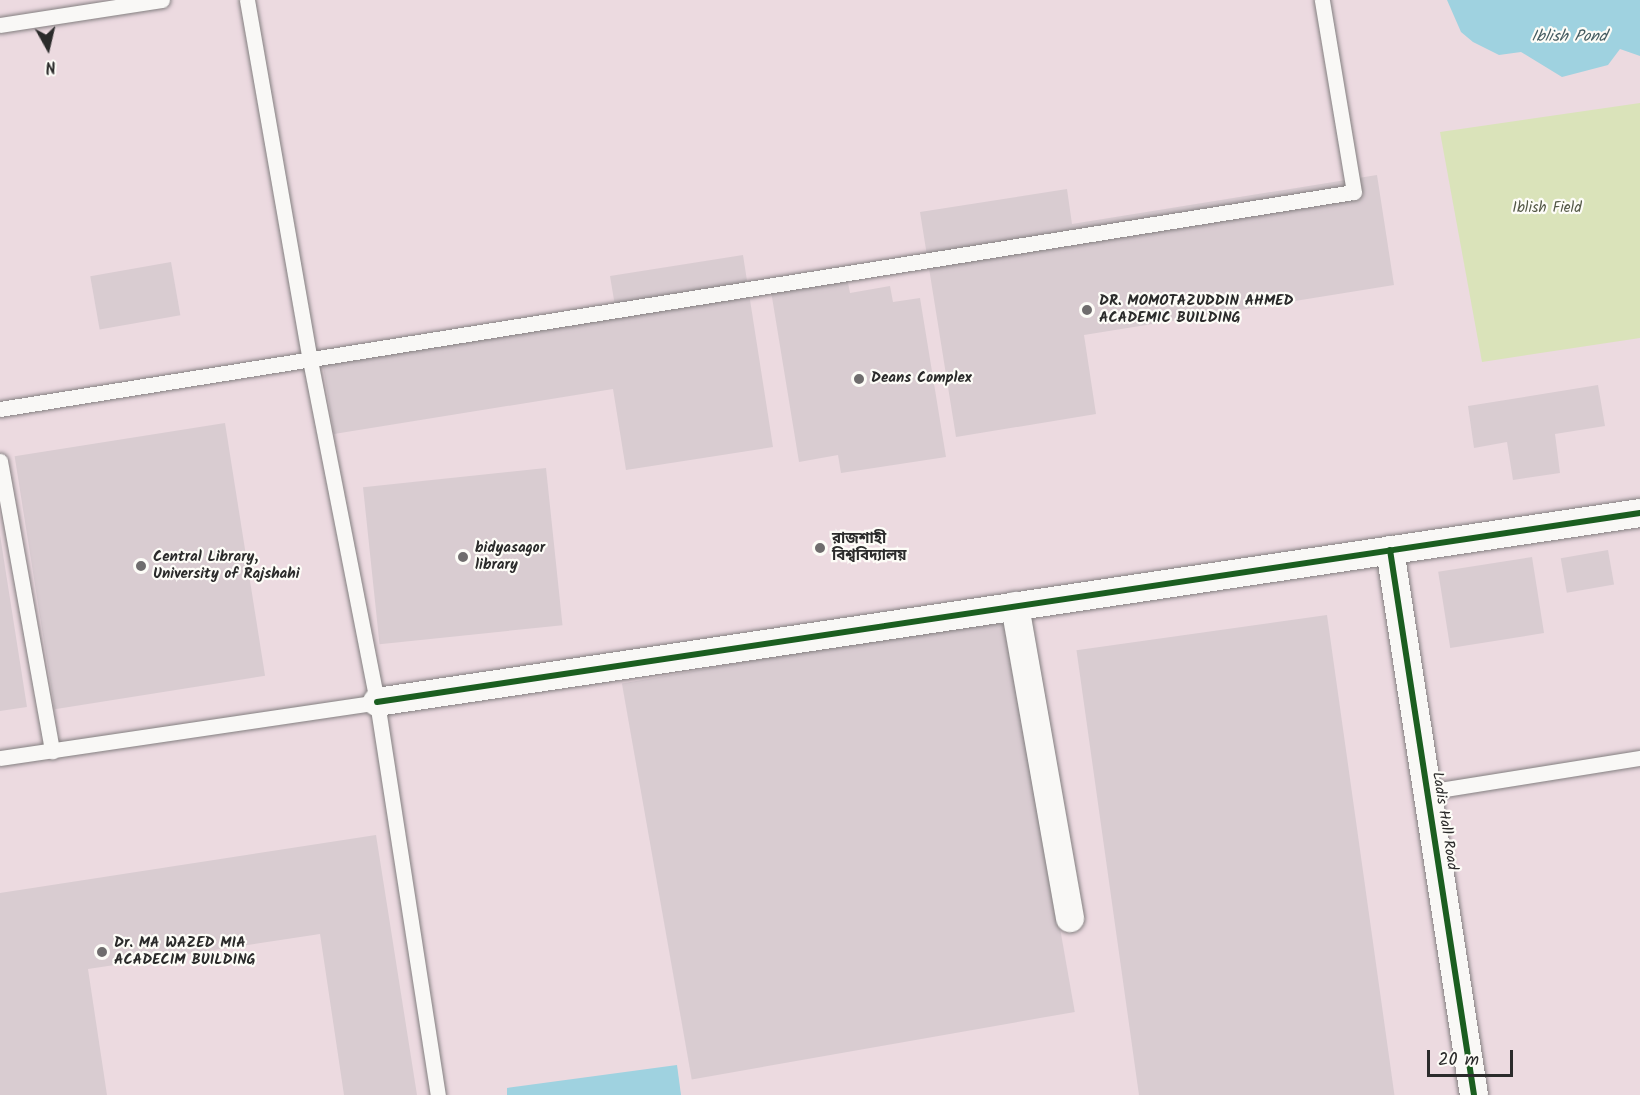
<!DOCTYPE html>
<meta charset="utf-8">
<style>
body{margin:0}
#map{position:relative;width:1640px;height:1095px;overflow:hidden;background:#eee6e8;font-family:Kalam,"Noto Sans Bengali",sans-serif}
div>[style]{position:absolute}
.built>*{inset:0;background:#ecdae0;transform-origin:0 0}
.green>*{inset:0;background:#dae3ba}
.water>*{inset:0;background:#9fd2e0}
.building>*{inset:0;background:#d9ccd1;transform-origin:0 0}
.roads{filter:drop-shadow(0 0 2px #837f80) drop-shadow(0 0 2px #837f80)}
.lane>*{height:15px;margin:-7.5px;padding:0 7.5px;transform-origin:7.5px;border-radius:7.5px;background:#f9f8f6}
.street>*{height:28px;margin:-14px;padding:0 14px;transform-origin:14px;border-radius:14px;background:#f9f8f6}
.cycleway>*{height:6px;margin:-3px;padding:0 3px;transform-origin:3px;border-radius:3px;background:#1b5e20}
.dots>*{width:16px;height:16px;translate:-50% -50%;box-sizing:border-box;border:3px solid #fdfcf7;border-radius:50%}
span{translate:-50% -50%;white-space:nowrap;text-align:center;line-height:1.15;-webkit-text-stroke:4.5px #fdfcf7;paint-order:stroke}
.park-label{font-size:15px;color:#535846}
.poi-label{font-size:15px;color:#2b2b2b;font-weight:700}
.left{translate:0 -50%;text-align:left}
.street-label{font-size:15px;color:#2b2b2b}
.water-label{font-size:16px;color:#445b60;font-style:italic}
.north{position:absolute;left:18px;top:18px;width:60px;height:60px;-webkit-text-stroke:4px #fdfcf7;paint-order:stroke;rotate:172deg;font-size:16px;font-weight:700;line-height:24px;text-align:center;color:#2b2b2b}
.north::after{content:'';display:block;margin:auto;width:21px;height:27px;background:#2b2b2b;clip-path:polygon(50% 0,100% 100%,50% 72%,0 100%)}
.scale{position:absolute;left:1427px;top:1050px;width:86px;height:27px;box-sizing:border-box;border:3px solid #2b2b2b;border-top:0;padding-left:8px;font-size:18px;line-height:21px;white-space:nowrap;color:#2b2b2b;-webkit-text-stroke:4px #fdfcf7;paint-order:stroke}
</style>
<div id="map">
<div class="built">
<div style="left:0;top:0;width:1640px;height:1095px"></div>
</div>
<div class="green">
<div style="clip-path:polygon(1640px 103px,1640px 338px,1482px 362px,1440px 132px)"></div>
</div>
<div class="water">
<div style="clip-path:polygon(1447px 0,1640px 0,1640px 56px,1620px 49px,1608px 65px,1562px 77px,1521px 52px,1499px 55px,1473px 42px,1461px 32px)"></div>
<div style="clip-path:polygon(677px 1065px,681px 1095px,507px 1095px,507px 1088px)"></div>
</div>
<div class="building">
<div style="clip-path:polygon(1377px 175px,1394px 285px,1084px 335px,1096px 414px,956px 437px,920px 212px,1067px 189px,1072px 224px)"></div>
<div style="clip-path:polygon(743px 255px,773px 447px,626px 470px,613px 389px,334px 434px,321px 354px,615px 306px,610px 276px)"></div>
<div style="left:171px;top:262px;width:54px;height:82px;rotate:80deg"></div>
<div style="clip-path:polygon(846px 272px,850px 293px,890px 286px,893px 302px,920px 298px,946px 457px,841px 473px,838px 455px,799px 462px,770px 285px)"></div>
<div style="clip-path:polygon(1598px 385px,1605px 426px,1555px 434px,1560px 473px,1513px 480px,1507px 442px,1474px 448px,1468px 406px)"></div>
<div style="left:225px;top:423px;width:256px;height:213px;rotate:81deg"></div>
<div style="left:546px;top:468px;width:158px;height:184px;rotate:84deg"></div>
<div style="clip-path:polygon(0 535px,27px 707px,0 711px)"></div>
<div style="left:1608px;top:550px;width:35px;height:48px;rotate:80deg"></div>
<div style="left:1532px;top:557px;width:77px;height:95px;rotate:81deg"></div>
<div style="left:1327px;top:615px;width:485px;height:253px;rotate:82deg"></div>
<div style="left:1005px;top:616px;width:402px;height:389px;rotate:80deg"></div>
<div style="clip-path:polygon(376px 835px,417px 1095px,344px 1095px,320px 934px,88px 969px,107px 1095px,0 1095px,0 893px)"></div>
</div>
<div class="roads">
<div class="lane">
<div style="left:247px;top:0;width:365px;rotate:80.1deg"></div>
<div style="left:310px;top:360px;width:349px;rotate:78.9deg"></div>
<div style="left:377px;top:702px;width:398px;rotate:81.2deg"></div>
<div style="left:0;top:25px;width:164px;rotate:-8.8deg"></div>
<div style="left:0;top:409px;width:1371px;rotate:-9.11deg"></div>
<div style="left:1354px;top:192px;width:195px;rotate:-99.5deg"></div>
<div style="left:0;top:461px;width:295px;rotate:79.8deg"></div>
<div style="left:0;top:758px;width:381px;rotate:-8.4deg"></div>
<div style="left:1427px;top:792px;width:216px;rotate:-9.1deg"></div>
</div>
<div class="street">
<div style="left:1390px;top:550px;width:551px;rotate:81.24deg"></div>
<div style="left:1015px;top:606px;width:317px;rotate:80deg"></div>
<div style="left:377px;top:702px;width:1277px;rotate:-8.51deg"></div>
</div>
</div>
<div class="cycleway">
<div style="left:1390px;top:550px;width:551px;rotate:81.24deg"></div>
<div style="left:377px;top:702px;width:1277px;rotate:-8.51deg"></div>
</div>
<div class="dots">
<div style="left:1087px;top:310px;background:#6f6c6d"></div>
<div style="left:859px;top:379px;background:#6f6c6d"></div>
<div style="left:820px;top:548px;background:#6f6c6d"></div>
<div style="left:463px;top:557px;background:#6f6c6d"></div>
<div style="left:141px;top:566px;background:#6f6c6d"></div>
<div style="left:102px;top:952px;background:#6f6c6d"></div>
</div>
<div class="park-label">
<span style="left:1547px;top:209px">Iblish Field</span>
</div>
<div class="poi-label">
<span class="left" style="left:1099px;top:310px">DR. MOMOTAZUDDIN AHMED<br>ACADEMIC BUILDING</span>
<span class="left" style="left:871px;top:379px">Deans Complex</span>
<span class="left" style="left:832px;top:548px">রাজশাহী<br>বিশ্ববিদ্যালয়</span>
<span class="left" style="left:475px;top:557px">bidyasagor<br>library</span>
<span class="left" style="left:153px;top:566px">Central Library,<br>University of Rajshahi</span>
<span class="left" style="left:114px;top:952px">Dr. MA WAZED MIA<br>ACADECIM BUILDING</span>
</div>
<div class="street-label">
<span style="left:1444px;top:821px;rotate:81deg">Ladis Hall Road</span>
</div>
<div class="water-label">
<span style="left:1569px;top:37px">Iblish Pond</span>
</div>
<div class="north">N</div>
<div class="scale">20 m</div>
</div>
